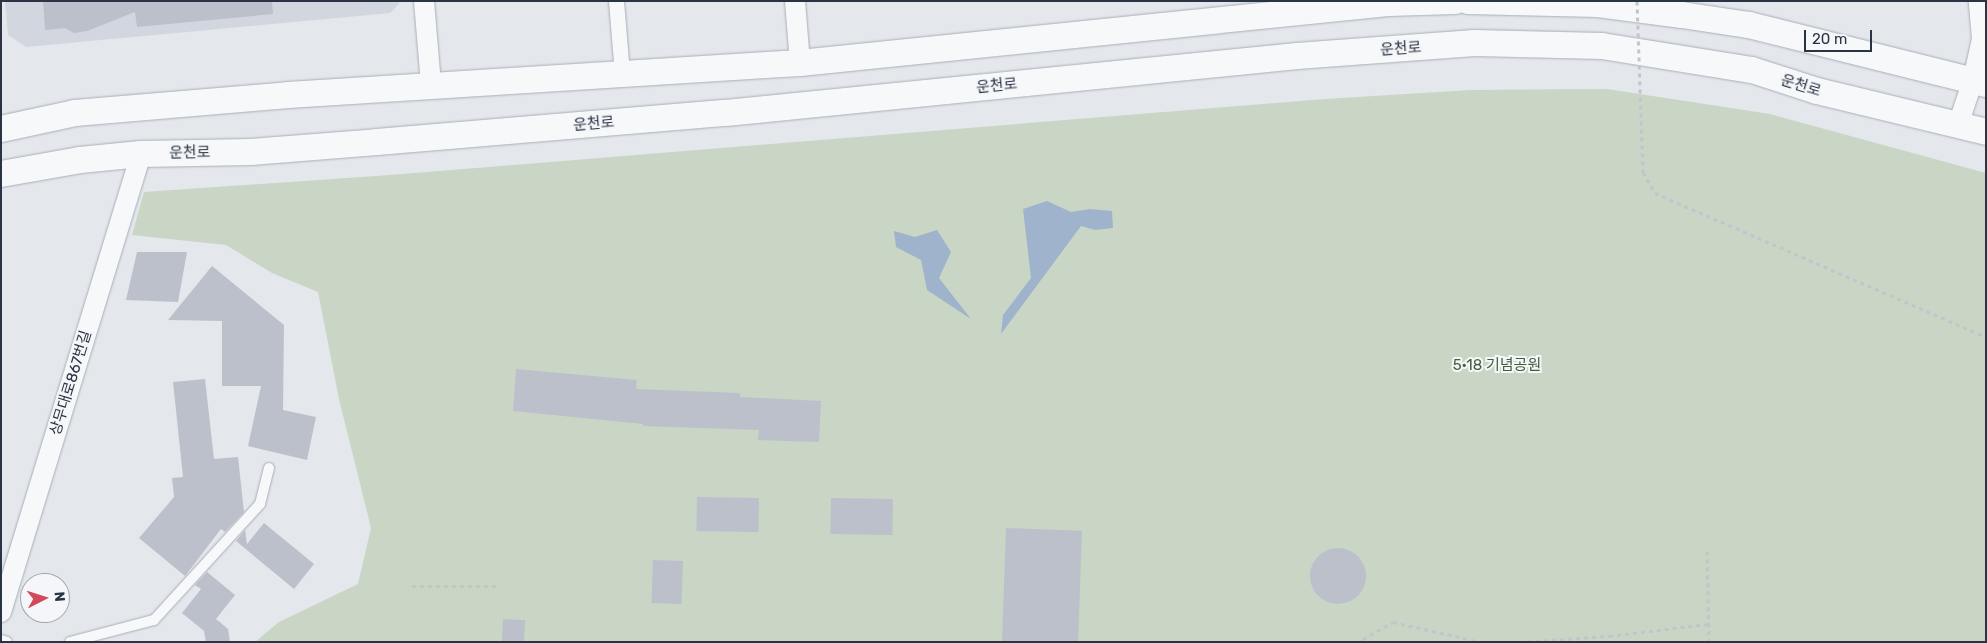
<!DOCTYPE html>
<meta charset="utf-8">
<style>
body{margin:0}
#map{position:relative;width:1987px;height:643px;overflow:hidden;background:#e4e7ec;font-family:Rubik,"Noto Sans KR",sans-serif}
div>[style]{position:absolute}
.built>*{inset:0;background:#d2d6de}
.green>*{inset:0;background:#c9d6c5}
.water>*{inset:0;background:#9fb4cc}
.building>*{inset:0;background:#bbc0ca;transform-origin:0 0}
.round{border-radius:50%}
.path>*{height:3px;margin-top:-1.5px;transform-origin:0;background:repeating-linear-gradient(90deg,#c2c5cb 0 4px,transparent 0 8px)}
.roads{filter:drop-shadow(0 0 1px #a9aeb7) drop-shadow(0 0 1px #a9aeb7)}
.service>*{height:10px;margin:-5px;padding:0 5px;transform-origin:5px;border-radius:5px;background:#f7f8fa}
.pedestrian>*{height:15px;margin:-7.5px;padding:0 7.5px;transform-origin:7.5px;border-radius:7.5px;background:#f7f8fa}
.minor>*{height:20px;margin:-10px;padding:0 10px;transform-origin:10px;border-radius:10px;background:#f7f8fa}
.tertiary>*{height:26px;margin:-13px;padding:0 13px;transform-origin:13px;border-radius:13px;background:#f7f8fa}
.path-bridge>*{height:3px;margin-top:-1.5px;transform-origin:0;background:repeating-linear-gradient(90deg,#c2c5cb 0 4px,transparent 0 8px)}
span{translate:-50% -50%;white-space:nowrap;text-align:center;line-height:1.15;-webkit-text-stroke:4px #f4f6f9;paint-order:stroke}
.street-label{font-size:15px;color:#2b3445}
.park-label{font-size:15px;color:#3f6138}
.frame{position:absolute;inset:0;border:2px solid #2b3445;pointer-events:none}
.north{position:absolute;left:20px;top:573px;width:50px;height:50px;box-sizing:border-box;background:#f4f6f9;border:1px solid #a4a8b1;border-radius:50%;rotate:85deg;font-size:14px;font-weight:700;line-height:20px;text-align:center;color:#2b3445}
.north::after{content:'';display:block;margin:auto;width:18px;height:22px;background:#d1495b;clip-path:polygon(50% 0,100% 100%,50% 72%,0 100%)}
.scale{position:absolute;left:1804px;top:30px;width:68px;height:22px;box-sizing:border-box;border:2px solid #2b3445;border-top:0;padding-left:6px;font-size:15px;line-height:18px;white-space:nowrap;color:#2b3445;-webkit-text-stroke:4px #f4f6f9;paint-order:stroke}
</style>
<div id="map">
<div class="built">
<div style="clip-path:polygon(5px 1px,399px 1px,399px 4px,390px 13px,26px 47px,8px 35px)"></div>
</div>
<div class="green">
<div style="clip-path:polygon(1607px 89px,1770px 114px,1986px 173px,1986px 642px,255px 642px,279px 622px,358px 584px,371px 528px,339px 399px,318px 292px,272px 273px,226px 245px,132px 235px,144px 192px,390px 175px,1325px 99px,1471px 90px)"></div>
</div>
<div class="water">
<div style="clip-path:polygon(1047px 201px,1071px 212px,1090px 209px,1112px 211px,1113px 228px,1095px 230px,1081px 226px,1001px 334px,1003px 315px,1031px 278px,1023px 209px)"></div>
<div style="clip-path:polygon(937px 230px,951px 252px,939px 278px,971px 319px,927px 290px,921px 260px,896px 247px,894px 231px,915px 237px)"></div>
</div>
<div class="building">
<div style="clip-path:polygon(43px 1px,272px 1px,273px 14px,137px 27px,135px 12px,87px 31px,74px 33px,65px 28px,45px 30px)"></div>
<div style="clip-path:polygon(137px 252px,187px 252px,178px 302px,126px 300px)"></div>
<div style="clip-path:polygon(212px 266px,284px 325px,283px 410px,316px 417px,307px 460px,248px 446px,261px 386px,222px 386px,222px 321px,168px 320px)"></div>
<div style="clip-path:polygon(516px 369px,637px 380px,636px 389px,740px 393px,740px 397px,821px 401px,819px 442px,758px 440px,759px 430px,643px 426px,643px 424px,513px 411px)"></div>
<div style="clip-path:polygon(205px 379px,214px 459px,238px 457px,244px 512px,225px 532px,221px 529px,185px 576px,139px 538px,174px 497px,172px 478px,183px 477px,173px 382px)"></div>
<div style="left:697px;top:497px;width:62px;height:34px;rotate:1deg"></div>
<div style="left:831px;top:498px;width:62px;height:36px;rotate:1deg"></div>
<div style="clip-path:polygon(264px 523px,314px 564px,294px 589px,236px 541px,245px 530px,247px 544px)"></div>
<div style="left:1006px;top:528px;width:76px;height:114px;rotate:2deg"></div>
<div class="round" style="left:1310px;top:548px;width:56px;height:56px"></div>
<div style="left:653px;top:560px;width:30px;height:43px;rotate:2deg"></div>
<div style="clip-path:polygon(207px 572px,235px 595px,216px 619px,228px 629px,230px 642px,206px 642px,204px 631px,182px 613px,201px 589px,195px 585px)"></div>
<div style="left:503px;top:619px;width:22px;height:23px;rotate:3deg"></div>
</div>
<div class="path">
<div style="left:1643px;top:172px;width:24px;rotate:60deg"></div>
<div style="left:1655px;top:193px;width:361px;rotate:23.5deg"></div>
<div style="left:1707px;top:551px;width:91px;rotate:88.7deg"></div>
<div style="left:412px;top:586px;width:88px"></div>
<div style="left:1362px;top:642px;width:3px;rotate:-72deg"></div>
<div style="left:1363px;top:639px;width:34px;rotate:-30deg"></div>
<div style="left:1393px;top:622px;width:90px;rotate:12.8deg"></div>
<div style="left:1520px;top:642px;width:89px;rotate:-3.9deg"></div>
<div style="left:1609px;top:636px;width:100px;rotate:-6.9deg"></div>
</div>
<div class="roads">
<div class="service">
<div style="left:1px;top:640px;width:6px;rotate:18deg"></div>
<div style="left:70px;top:642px;width:87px;rotate:-14.7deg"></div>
<div style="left:154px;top:620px;width:157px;rotate:-47.6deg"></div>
<div style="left:260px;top:504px;width:37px;rotate:-76deg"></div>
</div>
<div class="pedestrian">
<div style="left:616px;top:1px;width:73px;rotate:85.3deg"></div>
</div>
<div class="minor">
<div style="left:424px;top:1px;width:84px;rotate:85.2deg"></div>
<div style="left:795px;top:1px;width:62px;rotate:85.4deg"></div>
<div style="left:1958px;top:125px;width:47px;rotate:-71.6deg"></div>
<div style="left:1973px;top:80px;width:42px;rotate:-77.6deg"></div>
<div style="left:1982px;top:39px;width:38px;rotate:-95deg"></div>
<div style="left:1px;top:612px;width:479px;rotate:-73deg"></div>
</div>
<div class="tertiary">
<div style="left:1468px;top:1px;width:130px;rotate:1.3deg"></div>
<div style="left:1598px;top:4px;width:85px;rotate:7.5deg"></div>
<div style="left:1682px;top:15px;width:68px;rotate:8.5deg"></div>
<div style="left:1749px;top:25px;width:244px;rotate:14deg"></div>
<div style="left:1px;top:129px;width:76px;rotate:-12.2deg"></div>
<div style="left:75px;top:113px;width:214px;rotate:-4.8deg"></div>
<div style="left:288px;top:95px;width:513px;rotate:-3.58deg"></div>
<div style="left:800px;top:63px;width:591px;rotate:-5.83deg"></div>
<div style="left:1388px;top:3px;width:67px;rotate:-1.7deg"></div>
<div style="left:1px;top:174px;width:80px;rotate:-10deg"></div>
<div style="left:80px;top:160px;width:61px;rotate:-5.6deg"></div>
<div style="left:141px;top:154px;width:110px;rotate:-1deg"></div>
<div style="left:251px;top:152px;width:126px;rotate:-4.5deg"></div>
<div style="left:377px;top:142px;width:350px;rotate:-4.8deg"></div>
<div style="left:726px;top:113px;width:574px;rotate:-5.7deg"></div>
<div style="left:1297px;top:56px;width:178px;rotate:-4.2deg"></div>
<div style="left:1475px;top:43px;width:127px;rotate:1.4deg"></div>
<div style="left:1602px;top:46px;width:152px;rotate:9.1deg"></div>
<div style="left:1752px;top:70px;width:68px;rotate:17.9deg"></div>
<div style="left:1817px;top:91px;width:174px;rotate:13.6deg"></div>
</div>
</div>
<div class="path-bridge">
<div style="left:1637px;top:1px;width:171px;rotate:88deg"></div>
</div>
<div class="street-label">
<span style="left:1401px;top:49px;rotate:-4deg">운천로</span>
<span style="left:997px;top:86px;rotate:-6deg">운천로</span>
<span style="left:1801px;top:86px;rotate:17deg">운천로</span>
<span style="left:594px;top:124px;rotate:-5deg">운천로</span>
<span style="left:190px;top:153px;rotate:-1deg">운천로</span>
<span style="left:71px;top:383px;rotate:-73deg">상무대로867번길</span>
</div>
<div class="park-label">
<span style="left:1497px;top:366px">5·18 기념공원</span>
</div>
<div class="frame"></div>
<div class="north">N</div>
<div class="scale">20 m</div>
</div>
